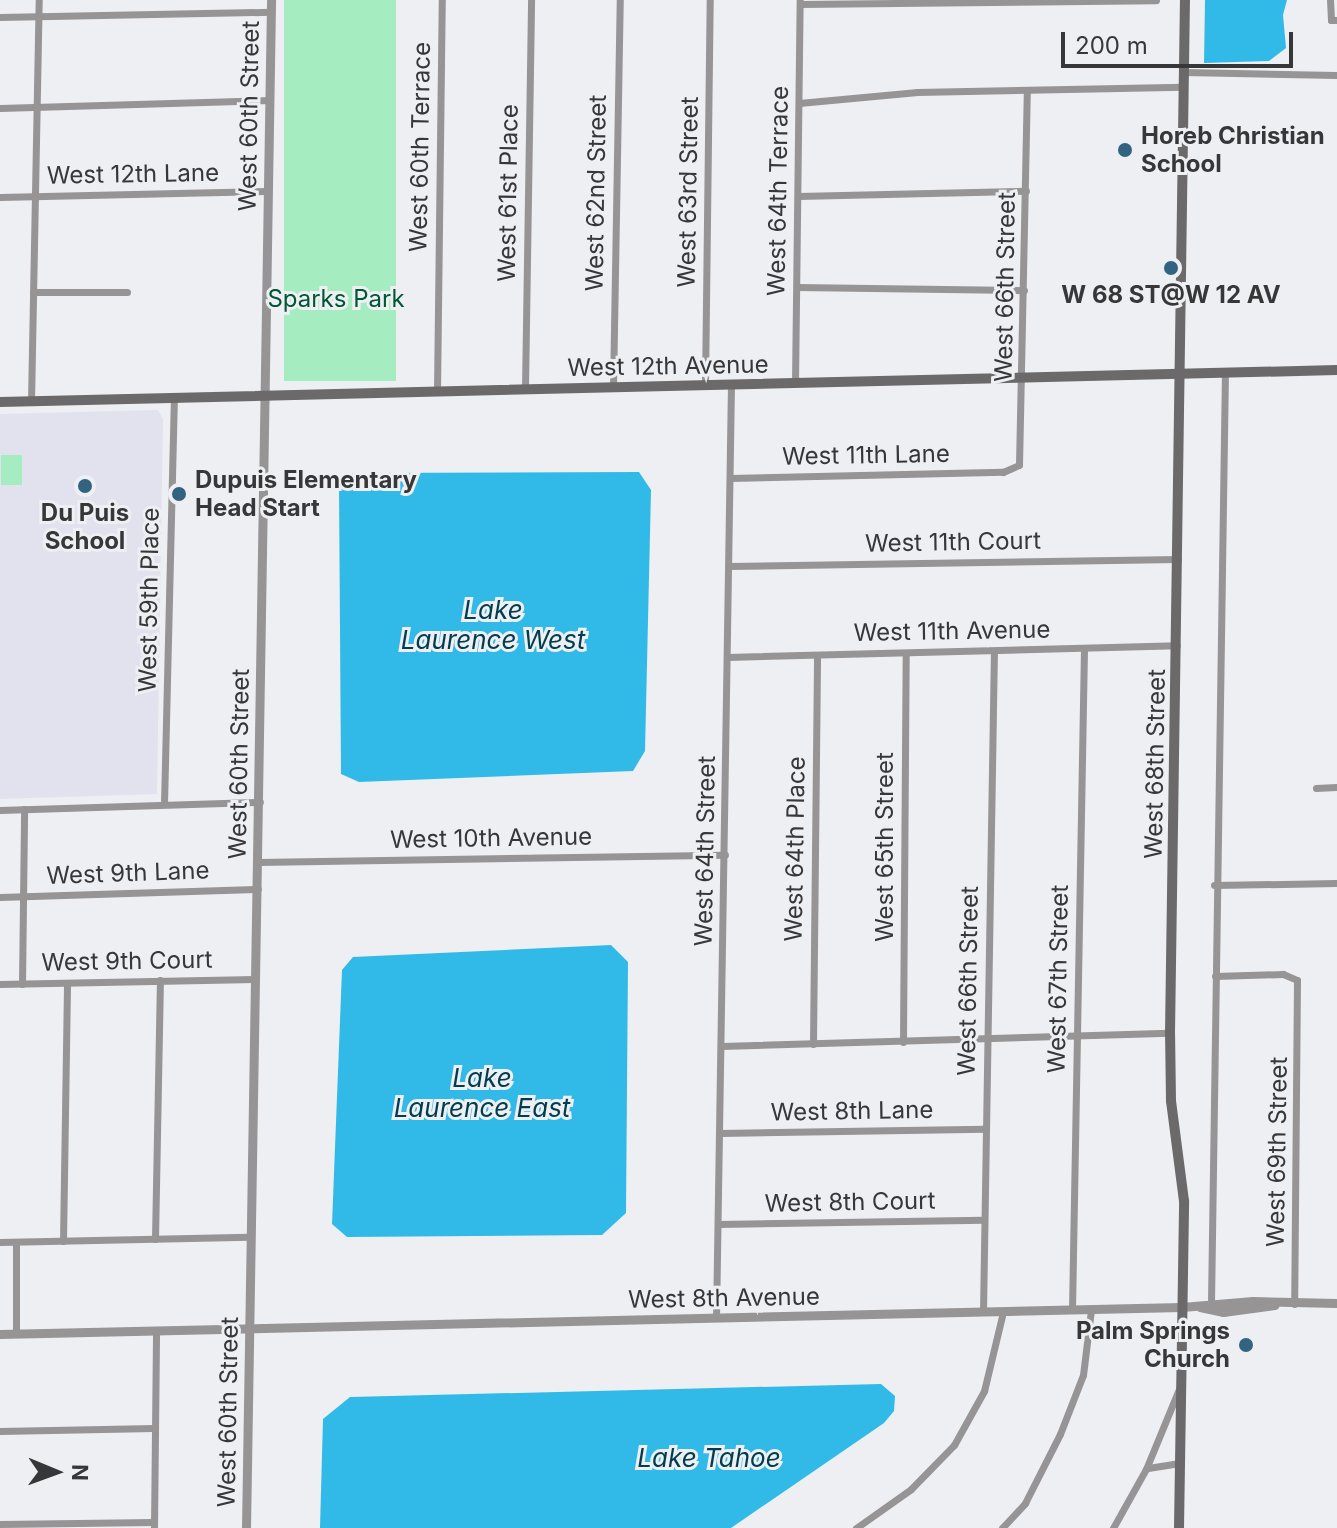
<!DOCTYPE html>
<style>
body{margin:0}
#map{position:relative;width:1337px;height:1528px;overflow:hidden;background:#eeeff3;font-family:Inter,sans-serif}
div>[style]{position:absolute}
.built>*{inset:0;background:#e1e2ed}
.green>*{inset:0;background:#a5edc1;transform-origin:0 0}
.water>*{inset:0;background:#31bae7}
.minor>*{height:7px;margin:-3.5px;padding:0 3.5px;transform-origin:3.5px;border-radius:3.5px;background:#969495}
.tertiary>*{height:9px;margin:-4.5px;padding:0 4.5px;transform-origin:4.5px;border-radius:4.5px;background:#969495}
.secondary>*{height:10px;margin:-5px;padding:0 5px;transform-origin:5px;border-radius:5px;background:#6b696a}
.dots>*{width:22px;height:22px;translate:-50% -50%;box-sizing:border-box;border:4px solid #eeeff3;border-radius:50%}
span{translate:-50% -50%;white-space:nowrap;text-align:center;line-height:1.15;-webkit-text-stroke:6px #eeeff3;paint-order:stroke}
.street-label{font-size:24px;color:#373739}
.poi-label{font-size:24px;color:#373739;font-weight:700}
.left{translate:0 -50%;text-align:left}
.right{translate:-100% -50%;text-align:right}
.park-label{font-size:24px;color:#005733}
.water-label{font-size:26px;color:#003d4f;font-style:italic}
.north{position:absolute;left:16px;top:1432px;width:80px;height:80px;-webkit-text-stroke:6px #eeeff3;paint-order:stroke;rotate:91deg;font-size:22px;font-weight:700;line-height:32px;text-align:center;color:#373739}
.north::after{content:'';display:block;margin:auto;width:28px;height:36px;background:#373739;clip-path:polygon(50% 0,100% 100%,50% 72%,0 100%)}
.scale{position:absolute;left:1061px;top:32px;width:232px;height:36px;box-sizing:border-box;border:4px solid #373739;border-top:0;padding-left:10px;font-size:24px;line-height:28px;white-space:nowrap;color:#373739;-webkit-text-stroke:6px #eeeff3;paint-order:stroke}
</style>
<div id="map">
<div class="built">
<div style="clip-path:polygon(158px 410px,163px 419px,157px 794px,0 799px,0 414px)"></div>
</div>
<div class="green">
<div style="left:284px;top:0;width:112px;height:381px"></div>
<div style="left:1px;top:455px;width:21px;height:30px"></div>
</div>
<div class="water">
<div style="clip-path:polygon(1205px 0,1287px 0,1283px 15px,1286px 48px,1269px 61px,1204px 63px)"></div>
<div style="clip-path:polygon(639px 472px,651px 490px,645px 751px,633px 771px,359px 782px,341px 774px,339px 485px,353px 473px)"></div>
<div style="clip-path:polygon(611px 945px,628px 962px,626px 1213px,602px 1235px,347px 1237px,332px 1224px,342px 970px,353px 957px)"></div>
<div style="clip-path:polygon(881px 1384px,895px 1396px,894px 1411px,884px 1423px,731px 1528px,320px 1528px,323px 1419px,350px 1397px)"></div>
</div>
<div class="minor">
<div style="left:1330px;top:0;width:20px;rotate:87deg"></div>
<div style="left:1331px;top:20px;width:6px"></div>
<div style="left:800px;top:4px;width:356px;rotate:-0.6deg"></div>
<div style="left:0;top:17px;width:271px;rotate:-1.1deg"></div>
<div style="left:1184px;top:72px;width:153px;rotate:1.1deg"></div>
<div style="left:799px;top:103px;width:119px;rotate:-5.3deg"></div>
<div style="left:917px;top:92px;width:267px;rotate:-1.1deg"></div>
<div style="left:0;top:108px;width:270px;rotate:-1.7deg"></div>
<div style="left:798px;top:196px;width:228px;rotate:-1.3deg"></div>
<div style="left:0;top:197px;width:268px;rotate:-1.3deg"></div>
<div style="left:797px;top:287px;width:227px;rotate:0.8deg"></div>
<div style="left:33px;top:292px;width:94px"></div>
<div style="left:795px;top:383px;width:383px;rotate:-89.3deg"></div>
<div style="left:705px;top:385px;width:385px;rotate:-89.3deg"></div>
<div style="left:613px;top:387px;width:387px;rotate:-89deg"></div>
<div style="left:525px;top:388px;width:388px;rotate:-89.1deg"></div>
<div style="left:437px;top:391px;width:391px;rotate:-89.3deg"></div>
<div style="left:31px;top:402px;width:402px;rotate:-88.9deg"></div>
<div style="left:730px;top:478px;width:273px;rotate:-1.3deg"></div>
<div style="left:1003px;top:472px;width:17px;rotate:-24deg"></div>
<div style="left:1019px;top:465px;width:373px;rotate:-88.8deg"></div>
<div style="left:729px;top:566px;width:449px;rotate:-0.9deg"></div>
<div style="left:727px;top:657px;width:450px;rotate:-1.5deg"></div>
<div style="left:1316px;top:788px;width:21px;rotate:-3deg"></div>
<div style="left:164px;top:804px;width:407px;rotate:-88.6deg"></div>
<div style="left:0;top:810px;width:260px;rotate:-1.8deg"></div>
<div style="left:258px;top:862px;width:467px;rotate:-0.9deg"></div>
<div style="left:1214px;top:885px;width:123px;rotate:-0.9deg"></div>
<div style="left:0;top:897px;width:258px;rotate:-1.8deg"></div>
<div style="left:1215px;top:976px;width:68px;rotate:-1.7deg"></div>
<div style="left:1283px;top:974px;width:15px;rotate:23deg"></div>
<div style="left:1297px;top:980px;width:324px;rotate:90.5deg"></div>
<div style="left:0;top:984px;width:255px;rotate:-1.1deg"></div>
<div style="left:22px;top:984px;width:175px;rotate:-89.3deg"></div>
<div style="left:903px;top:1042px;width:389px;rotate:-89.6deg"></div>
<div style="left:813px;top:1044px;width:389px;rotate:-89.4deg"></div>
<div style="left:722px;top:1046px;width:448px;rotate:-1.7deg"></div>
<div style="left:720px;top:1133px;width:265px;rotate:-0.9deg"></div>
<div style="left:718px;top:1224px;width:265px;rotate:-0.9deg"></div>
<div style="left:155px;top:1239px;width:259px;rotate:-88.9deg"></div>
<div style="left:63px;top:1241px;width:258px;rotate:-89.1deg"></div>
<div style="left:0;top:1242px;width:249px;rotate:-1.2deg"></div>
<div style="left:1211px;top:1303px;width:930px;rotate:-89.14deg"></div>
<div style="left:1072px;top:1310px;width:662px;rotate:-88.96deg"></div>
<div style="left:983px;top:1312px;width:661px;rotate:-89.05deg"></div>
<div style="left:716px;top:1318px;width:933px;rotate:-89.08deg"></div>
<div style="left:16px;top:1334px;width:92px;rotate:-90deg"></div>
<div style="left:0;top:1431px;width:154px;rotate:-1.1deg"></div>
<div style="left:1148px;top:1468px;width:32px;rotate:-9deg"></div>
<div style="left:0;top:1524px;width:154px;rotate:-0.7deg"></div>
<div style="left:154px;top:1528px;width:196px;rotate:-89.4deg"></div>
<div style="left:856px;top:1528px;width:67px;rotate:-35.3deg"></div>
<div style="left:911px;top:1489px;width:62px;rotate:-45.7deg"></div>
<div style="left:954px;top:1445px;width:62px;rotate:-60.9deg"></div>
<div style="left:984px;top:1391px;width:81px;rotate:-76.5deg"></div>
<div style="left:1002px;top:1528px;width:34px;rotate:-47deg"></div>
<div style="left:1025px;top:1503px;width:77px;rotate:-63.1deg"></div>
<div style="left:1060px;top:1434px;width:63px;rotate:-68.7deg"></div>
<div style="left:1083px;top:1375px;width:65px;rotate:-83deg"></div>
<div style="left:1113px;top:1528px;width:68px;rotate:-60.8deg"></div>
<div style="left:1146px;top:1469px;width:87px;rotate:-67.6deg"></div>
</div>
<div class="tertiary">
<div style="left:1200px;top:1307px;width:24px;rotate:12deg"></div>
<div style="left:1223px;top:1312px;width:52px;rotate:-7.7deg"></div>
<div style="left:0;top:1334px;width:1182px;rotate:-1.31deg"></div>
<div style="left:1182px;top:1307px;width:71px;rotate:-4.8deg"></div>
<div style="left:1253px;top:1301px;width:84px;rotate:1.4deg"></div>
<div style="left:246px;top:1528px;width:1528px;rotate:-89.06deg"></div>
</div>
<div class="secondary">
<div style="left:0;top:402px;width:1337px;rotate:-1.37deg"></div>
<div style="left:1179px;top:1528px;width:327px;rotate:-89.1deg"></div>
<div style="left:1184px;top:1201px;width:101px;rotate:-97.4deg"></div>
<div style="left:1171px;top:1101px;width:68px;rotate:-90.8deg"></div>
<div style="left:1170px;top:1033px;width:1033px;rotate:-89.17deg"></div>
</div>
<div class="dots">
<div style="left:1125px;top:150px;background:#326381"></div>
<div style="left:1171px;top:268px;background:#326381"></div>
<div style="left:85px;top:486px;background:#326381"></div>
<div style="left:179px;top:494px;background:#326381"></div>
<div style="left:1246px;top:1345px;background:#326381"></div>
</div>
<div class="street-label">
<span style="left:249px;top:116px;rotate:-89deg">West 60th Street</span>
<span style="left:420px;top:147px;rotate:-89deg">West 60th Terrace</span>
<span style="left:133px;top:174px;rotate:-1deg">West 12th Lane</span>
<span style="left:778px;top:191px;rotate:-89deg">West 64th Terrace</span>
<span style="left:688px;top:192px;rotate:-89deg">West 63rd Street</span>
<span style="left:508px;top:193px;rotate:-89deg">West 61st Place</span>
<span style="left:596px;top:193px;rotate:-89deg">West 62nd Street</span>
<span style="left:1005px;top:287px;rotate:-89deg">West 66th Street</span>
<span style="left:668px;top:366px;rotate:-1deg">West 12th Avenue</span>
<span style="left:866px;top:455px;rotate:-1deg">West 11th Lane</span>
<span style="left:953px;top:542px;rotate:-1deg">West 11th Court</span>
<span style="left:149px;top:600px;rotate:-89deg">West 59th Place</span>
<span style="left:952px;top:631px;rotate:-1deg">West 11th Avenue</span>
<span style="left:239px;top:764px;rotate:-89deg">West 60th Street</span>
<span style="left:1155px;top:764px;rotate:-89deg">West 68th Street</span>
<span style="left:491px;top:838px;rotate:-1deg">West 10th Avenue</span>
<span style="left:885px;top:847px;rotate:-90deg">West 65th Street</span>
<span style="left:795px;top:849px;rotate:-89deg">West 64th Place</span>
<span style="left:705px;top:851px;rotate:-89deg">West 64th Street</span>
<span style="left:128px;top:873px;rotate:-2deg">West 9th Lane</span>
<span style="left:127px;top:961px;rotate:-1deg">West 9th Court</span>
<span style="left:1058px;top:979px;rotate:-89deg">West 67th Street</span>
<span style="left:968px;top:981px;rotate:-89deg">West 66th Street</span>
<span style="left:852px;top:1111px;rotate:-1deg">West 8th Lane</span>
<span style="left:1277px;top:1152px;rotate:-89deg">West 69th Street</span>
<span style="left:850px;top:1202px;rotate:-1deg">West 8th Court</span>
<span style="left:724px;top:1298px;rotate:-1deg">West 8th Avenue</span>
<span style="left:228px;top:1412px;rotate:-89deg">West 60th Street</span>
</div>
<div class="poi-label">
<span class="left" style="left:1141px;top:150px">Horeb Christian<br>School</span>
<span style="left:1171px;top:295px">W 68 ST@W 12 AV</span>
<span class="left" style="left:195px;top:494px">Dupuis Elementary<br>Head Start</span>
<span style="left:85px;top:527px">Du Puis<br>School</span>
<span class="right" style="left:1230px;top:1345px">Palm Springs<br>Church</span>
</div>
<div class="park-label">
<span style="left:336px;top:299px">Sparks Park</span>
</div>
<div class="water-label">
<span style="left:493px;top:625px">Lake<br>Laurence West</span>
<span style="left:482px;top:1093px">Lake<br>Laurence East</span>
<span style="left:709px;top:1458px">Lake Tahoe</span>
</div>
<div class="north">N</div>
<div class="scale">200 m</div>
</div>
